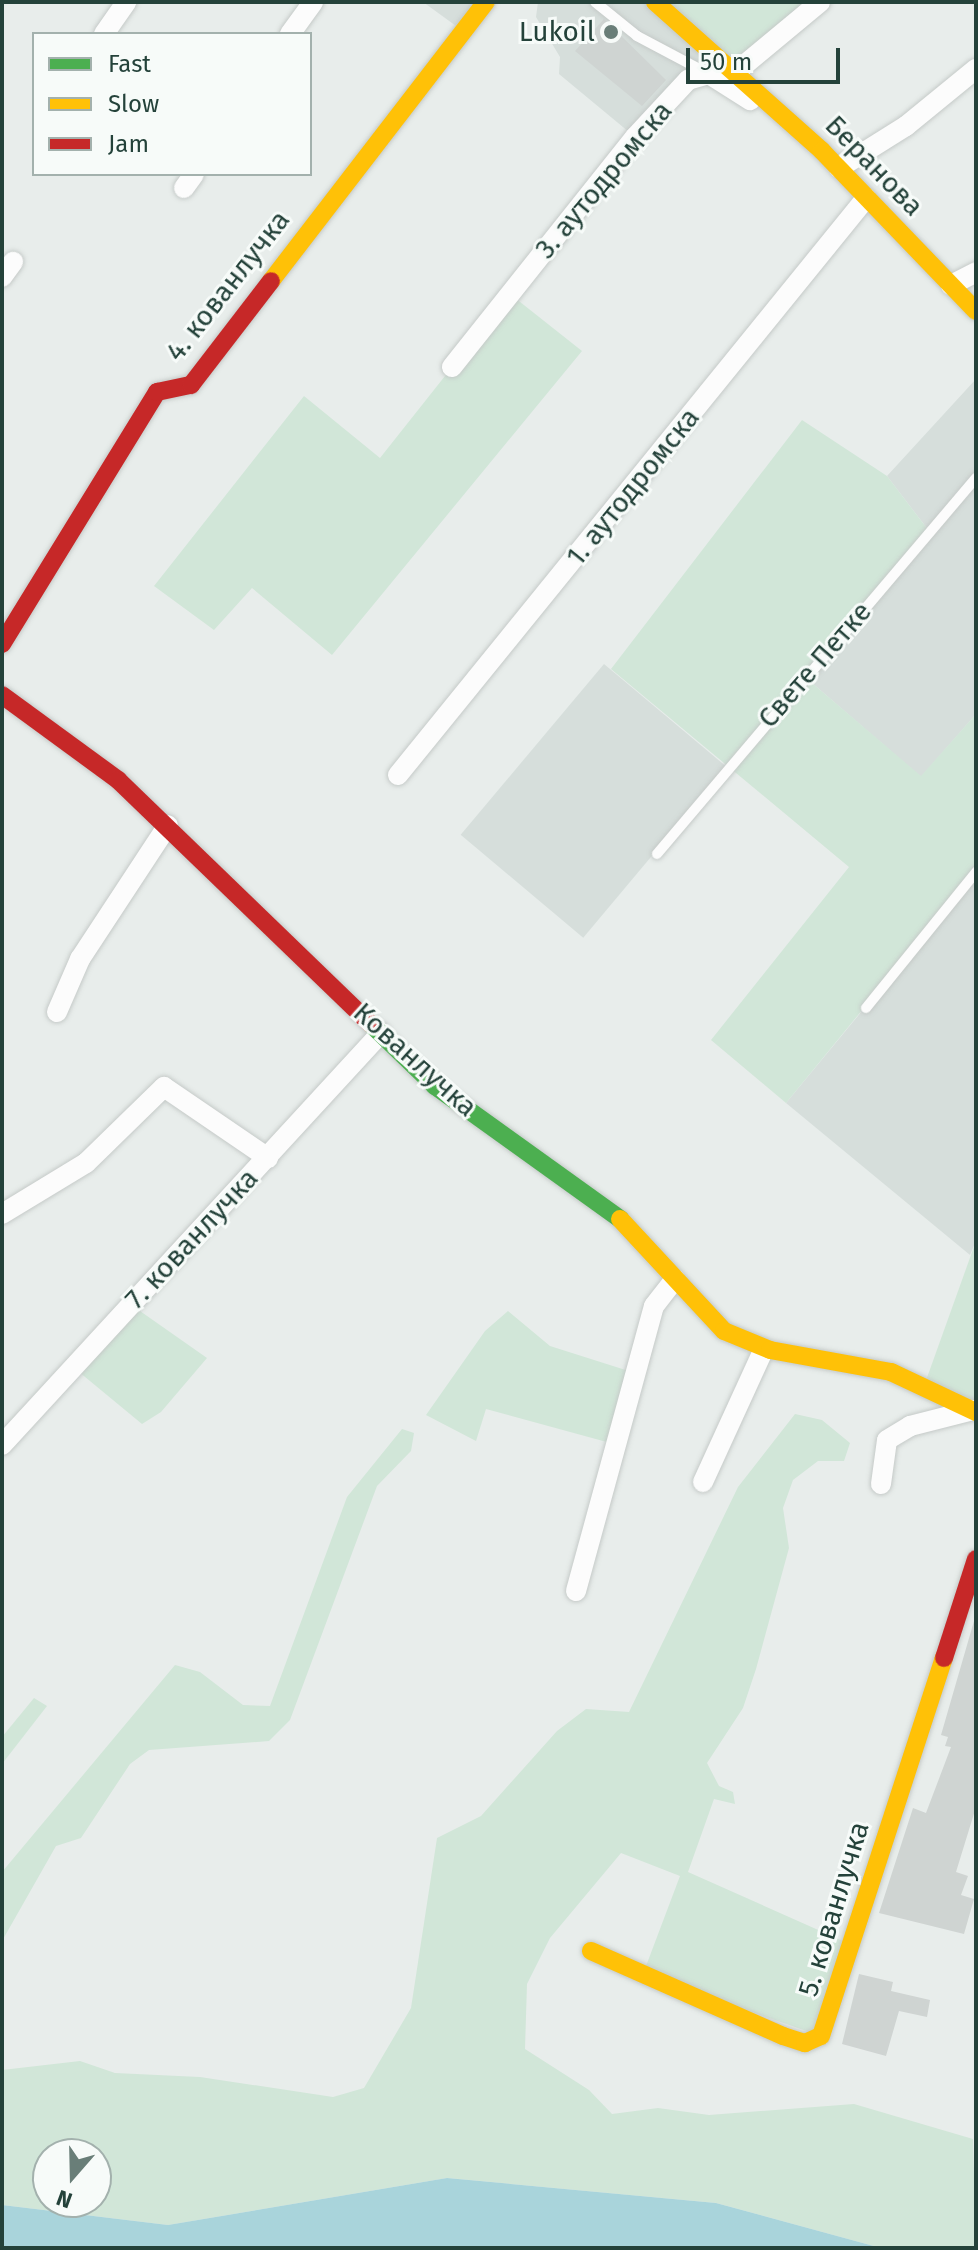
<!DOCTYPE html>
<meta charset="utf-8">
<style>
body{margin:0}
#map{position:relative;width:978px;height:2250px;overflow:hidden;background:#e8edeb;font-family:"Fira Sans",sans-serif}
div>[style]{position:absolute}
.built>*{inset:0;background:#d6dedb;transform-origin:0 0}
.green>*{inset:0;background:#d1e6d8}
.water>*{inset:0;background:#a9d4db}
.building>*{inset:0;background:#cfd4d2}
.roads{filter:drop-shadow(0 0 2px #c5cac8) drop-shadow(0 0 2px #c5cac8)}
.lane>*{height:10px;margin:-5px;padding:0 5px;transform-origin:5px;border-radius:5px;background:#fcfcfc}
.street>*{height:20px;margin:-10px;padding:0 10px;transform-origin:10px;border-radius:10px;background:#fcfcfc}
.fast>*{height:18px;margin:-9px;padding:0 9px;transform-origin:9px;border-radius:9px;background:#4caf50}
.slow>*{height:18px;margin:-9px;padding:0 9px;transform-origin:9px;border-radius:9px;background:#ffc107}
.jam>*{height:18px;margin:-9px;padding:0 9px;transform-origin:9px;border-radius:9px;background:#c62828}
.dots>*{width:22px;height:22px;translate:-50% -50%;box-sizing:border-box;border:4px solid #f7fbf9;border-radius:50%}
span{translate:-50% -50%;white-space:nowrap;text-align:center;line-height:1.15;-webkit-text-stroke:6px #f7fbf9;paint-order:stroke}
.poi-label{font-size:28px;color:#24423a}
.right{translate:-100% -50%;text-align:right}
.street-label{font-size:28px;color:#24423a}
.frame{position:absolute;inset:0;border:4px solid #24423a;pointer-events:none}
.legend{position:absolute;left:32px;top:32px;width:280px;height:144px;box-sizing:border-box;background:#f7fbf9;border:2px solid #a3b1ad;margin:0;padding:10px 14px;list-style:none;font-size:24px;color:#24423a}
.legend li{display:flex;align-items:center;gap:16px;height:40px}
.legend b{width:40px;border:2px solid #a3b1ad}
.north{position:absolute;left:32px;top:2138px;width:80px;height:80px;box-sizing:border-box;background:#f7fbf9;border:2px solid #a3b1ad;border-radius:50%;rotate:200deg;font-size:22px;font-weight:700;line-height:32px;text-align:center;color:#24423a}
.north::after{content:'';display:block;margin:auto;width:28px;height:36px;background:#697e78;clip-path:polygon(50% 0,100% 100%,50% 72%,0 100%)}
.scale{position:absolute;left:686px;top:48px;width:154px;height:36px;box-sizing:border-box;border:4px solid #24423a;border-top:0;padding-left:10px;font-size:24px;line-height:28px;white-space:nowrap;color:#24423a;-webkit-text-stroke:6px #f7fbf9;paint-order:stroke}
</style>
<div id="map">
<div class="built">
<div style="clip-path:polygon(423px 2px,486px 2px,463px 31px)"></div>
<div style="clip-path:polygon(538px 2px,655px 2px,710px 47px,635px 137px,559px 74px,560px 57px,536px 17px)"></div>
<div style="clip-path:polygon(976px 379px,976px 714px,921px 777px,804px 676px,929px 531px,887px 476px)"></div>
<div style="left:604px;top:664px;width:160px;height:223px;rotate:40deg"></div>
<div style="clip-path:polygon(976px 873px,976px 1241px,970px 1255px,786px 1103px)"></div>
</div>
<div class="green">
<div style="clip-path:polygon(655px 2px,820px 2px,737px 71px)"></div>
<div style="clip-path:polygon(510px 294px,582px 351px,332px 655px,252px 588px,214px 630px,154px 586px,304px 396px,380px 458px)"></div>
<div style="clip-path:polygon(802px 420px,887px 476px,929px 531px,805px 677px,921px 776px,976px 714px,976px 871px,786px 1103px,711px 1040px,849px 867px,611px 669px)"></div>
<div style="clip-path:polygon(976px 1241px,976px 1412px,924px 1386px)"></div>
<div style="clip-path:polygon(130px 1304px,207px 1358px,161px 1412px,142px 1424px,73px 1367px)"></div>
<div style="clip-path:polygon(508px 1311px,550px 1346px,635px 1373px,614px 1444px,486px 1409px,476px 1441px,426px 1415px,485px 1331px)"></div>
<div style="clip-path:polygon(evenodd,795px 1414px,822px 1420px,850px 1443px,844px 1461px,818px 1461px,793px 1480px,783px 1508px,789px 1548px,756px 1669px,743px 1708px,707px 1763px,719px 1786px,733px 1792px,735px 1804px,714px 1799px,688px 1872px,852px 1945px,821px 2036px,643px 1974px,680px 1876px,621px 1853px,550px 1938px,527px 1984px,525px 2049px,589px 2090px,612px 2114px,658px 2108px,709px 2115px,854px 2104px,973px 2139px,976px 2248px,881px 2248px,716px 2203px,447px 2178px,168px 2225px,2px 2205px,2px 2070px,80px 2061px,115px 2073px,200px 2077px,333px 2097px,364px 2088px,411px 2008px,437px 1838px,481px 1816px,557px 1731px,586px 1709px,629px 1712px,738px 1487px,795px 1414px,48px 2154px,96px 2154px,96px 2202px,48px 2202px,48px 2154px)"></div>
<div style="clip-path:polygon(402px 1429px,414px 1433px,411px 1451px,377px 1486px,290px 1720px,269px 1741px,149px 1750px,130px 1764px,81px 1838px,56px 1846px,2px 1941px,2px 1872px,175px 1665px,200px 1672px,243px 1705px,270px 1706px,347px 1497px)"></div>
<div style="clip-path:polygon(34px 1698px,47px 1706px,2px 1764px,2px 1737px)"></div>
</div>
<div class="water">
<div style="clip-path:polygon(447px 2178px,716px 2203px,881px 2248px,2px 2248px,2px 2205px,168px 2225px)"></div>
</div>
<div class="building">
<div style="clip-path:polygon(604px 19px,666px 80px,642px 106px,575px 51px)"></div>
<div style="clip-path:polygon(976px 1614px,976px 1807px,956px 1872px,968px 1876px,961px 1895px,974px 1899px,964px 1934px,879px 1913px,913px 1808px,926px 1813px,951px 1747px,945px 1746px,948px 1737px,941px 1735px)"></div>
<div style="clip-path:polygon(859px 1974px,893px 1982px,891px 1991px,930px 2000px,927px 2017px,899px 2011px,886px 2056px,842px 2044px)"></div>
</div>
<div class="roads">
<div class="lane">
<div style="left:595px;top:2px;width:54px;rotate:39deg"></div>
<div style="left:637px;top:36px;width:79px;rotate:27.9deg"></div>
<div style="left:657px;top:854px;width:493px;rotate:-49.7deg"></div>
<div style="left:866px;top:1008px;width:175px;rotate:-51deg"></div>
</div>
<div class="street">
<div style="left:104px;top:34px;width:39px;rotate:-55deg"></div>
<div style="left:290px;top:34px;width:39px;rotate:-54deg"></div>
<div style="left:737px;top:71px;width:108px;rotate:-39.7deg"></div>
<div style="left:839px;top:168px;width:79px;rotate:-32.1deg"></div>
<div style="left:906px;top:126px;width:90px;rotate:-39.2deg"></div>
<div style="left:184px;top:188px;width:17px;rotate:-54deg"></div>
<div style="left:2px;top:277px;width:19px;rotate:-54deg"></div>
<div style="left:951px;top:285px;width:28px;rotate:-27deg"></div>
<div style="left:452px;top:367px;width:294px;rotate:-51.5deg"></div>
<div style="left:635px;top:137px;width:78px;rotate:-47.1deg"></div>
<div style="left:688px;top:80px;width:22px;rotate:-16deg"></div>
<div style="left:709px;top:74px;width:49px;rotate:32.4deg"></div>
<div style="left:398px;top:775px;width:743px;rotate:-50.95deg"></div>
<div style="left:57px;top:1012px;width:58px;rotate:-66.5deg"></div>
<div style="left:80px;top:959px;width:160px;rotate:-56.7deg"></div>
<div style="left:2px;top:1214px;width:98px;rotate:-31.3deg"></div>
<div style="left:86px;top:1163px;width:109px;rotate:-44.3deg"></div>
<div style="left:164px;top:1087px;width:126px;rotate:34.3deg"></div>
<div style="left:2px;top:1445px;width:560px;rotate:-47.39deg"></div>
<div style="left:703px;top:1482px;width:146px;rotate:-65.4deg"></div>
<div style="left:881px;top:1484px;width:44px;rotate:-82.2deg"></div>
<div style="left:887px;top:1440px;width:27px;rotate:-31deg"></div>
<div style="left:910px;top:1426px;width:65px;rotate:-14.3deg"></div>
<div style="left:576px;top:1591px;width:295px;rotate:-74.7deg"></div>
<div style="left:654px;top:1306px;width:34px;rotate:-52deg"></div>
</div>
<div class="fast">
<div style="left:370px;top:1023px;width:91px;rotate:44.1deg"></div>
<div style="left:435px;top:1086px;width:228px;rotate:35.7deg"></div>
</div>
<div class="slow">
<div style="left:655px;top:2px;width:224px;rotate:41.7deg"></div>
<div style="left:822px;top:151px;width:222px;rotate:46.1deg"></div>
<div style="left:271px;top:281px;width:352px;rotate:-52.4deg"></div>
<div style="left:620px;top:1219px;width:153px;rotate:47.1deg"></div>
<div style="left:724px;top:1331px;width:50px;rotate:22.4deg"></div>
<div style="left:770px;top:1350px;width:123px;rotate:10.3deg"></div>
<div style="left:891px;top:1372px;width:94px;rotate:25.2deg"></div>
<div style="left:591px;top:1951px;width:210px;rotate:23.9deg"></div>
<div style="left:783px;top:2036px;width:23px;rotate:18deg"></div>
<div style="left:805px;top:2043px;width:17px;rotate:-24deg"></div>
<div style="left:821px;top:2036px;width:398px;rotate:-72deg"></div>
</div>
<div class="jam">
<div style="left:2px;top:644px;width:296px;rotate:-58.4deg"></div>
<div style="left:157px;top:392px;width:35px;rotate:-12deg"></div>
<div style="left:191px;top:385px;width:131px;rotate:-52.4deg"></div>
<div style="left:2px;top:695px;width:144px;rotate:36.2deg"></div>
<div style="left:118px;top:780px;width:350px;rotate:44deg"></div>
<div style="left:944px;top:1658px;width:104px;rotate:-72.1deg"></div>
</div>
</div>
<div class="dots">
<div style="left:611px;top:32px;background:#697e78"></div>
</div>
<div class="poi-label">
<span class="right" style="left:595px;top:32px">Lukoil</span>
</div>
<div class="street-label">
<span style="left:874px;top:166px;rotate:46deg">Беранова</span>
<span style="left:604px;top:180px;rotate:-50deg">3. аутодромска</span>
<span style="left:228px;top:286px;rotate:-52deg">4. кованлучка</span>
<span style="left:633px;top:487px;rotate:-51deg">1. аутодромска</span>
<span style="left:815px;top:665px;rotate:-49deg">Свете Петке</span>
<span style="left:415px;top:1060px;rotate:42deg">Кованлучка</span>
<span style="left:192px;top:1239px;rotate:-47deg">7. кованлучка</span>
<span style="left:834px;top:1909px;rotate:-73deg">5. кованлучка</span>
</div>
<div class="frame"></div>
<ul class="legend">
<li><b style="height:10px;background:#4caf50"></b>Fast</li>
<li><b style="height:10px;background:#ffc107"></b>Slow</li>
<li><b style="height:10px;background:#c62828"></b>Jam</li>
</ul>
<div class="north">N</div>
<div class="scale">50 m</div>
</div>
